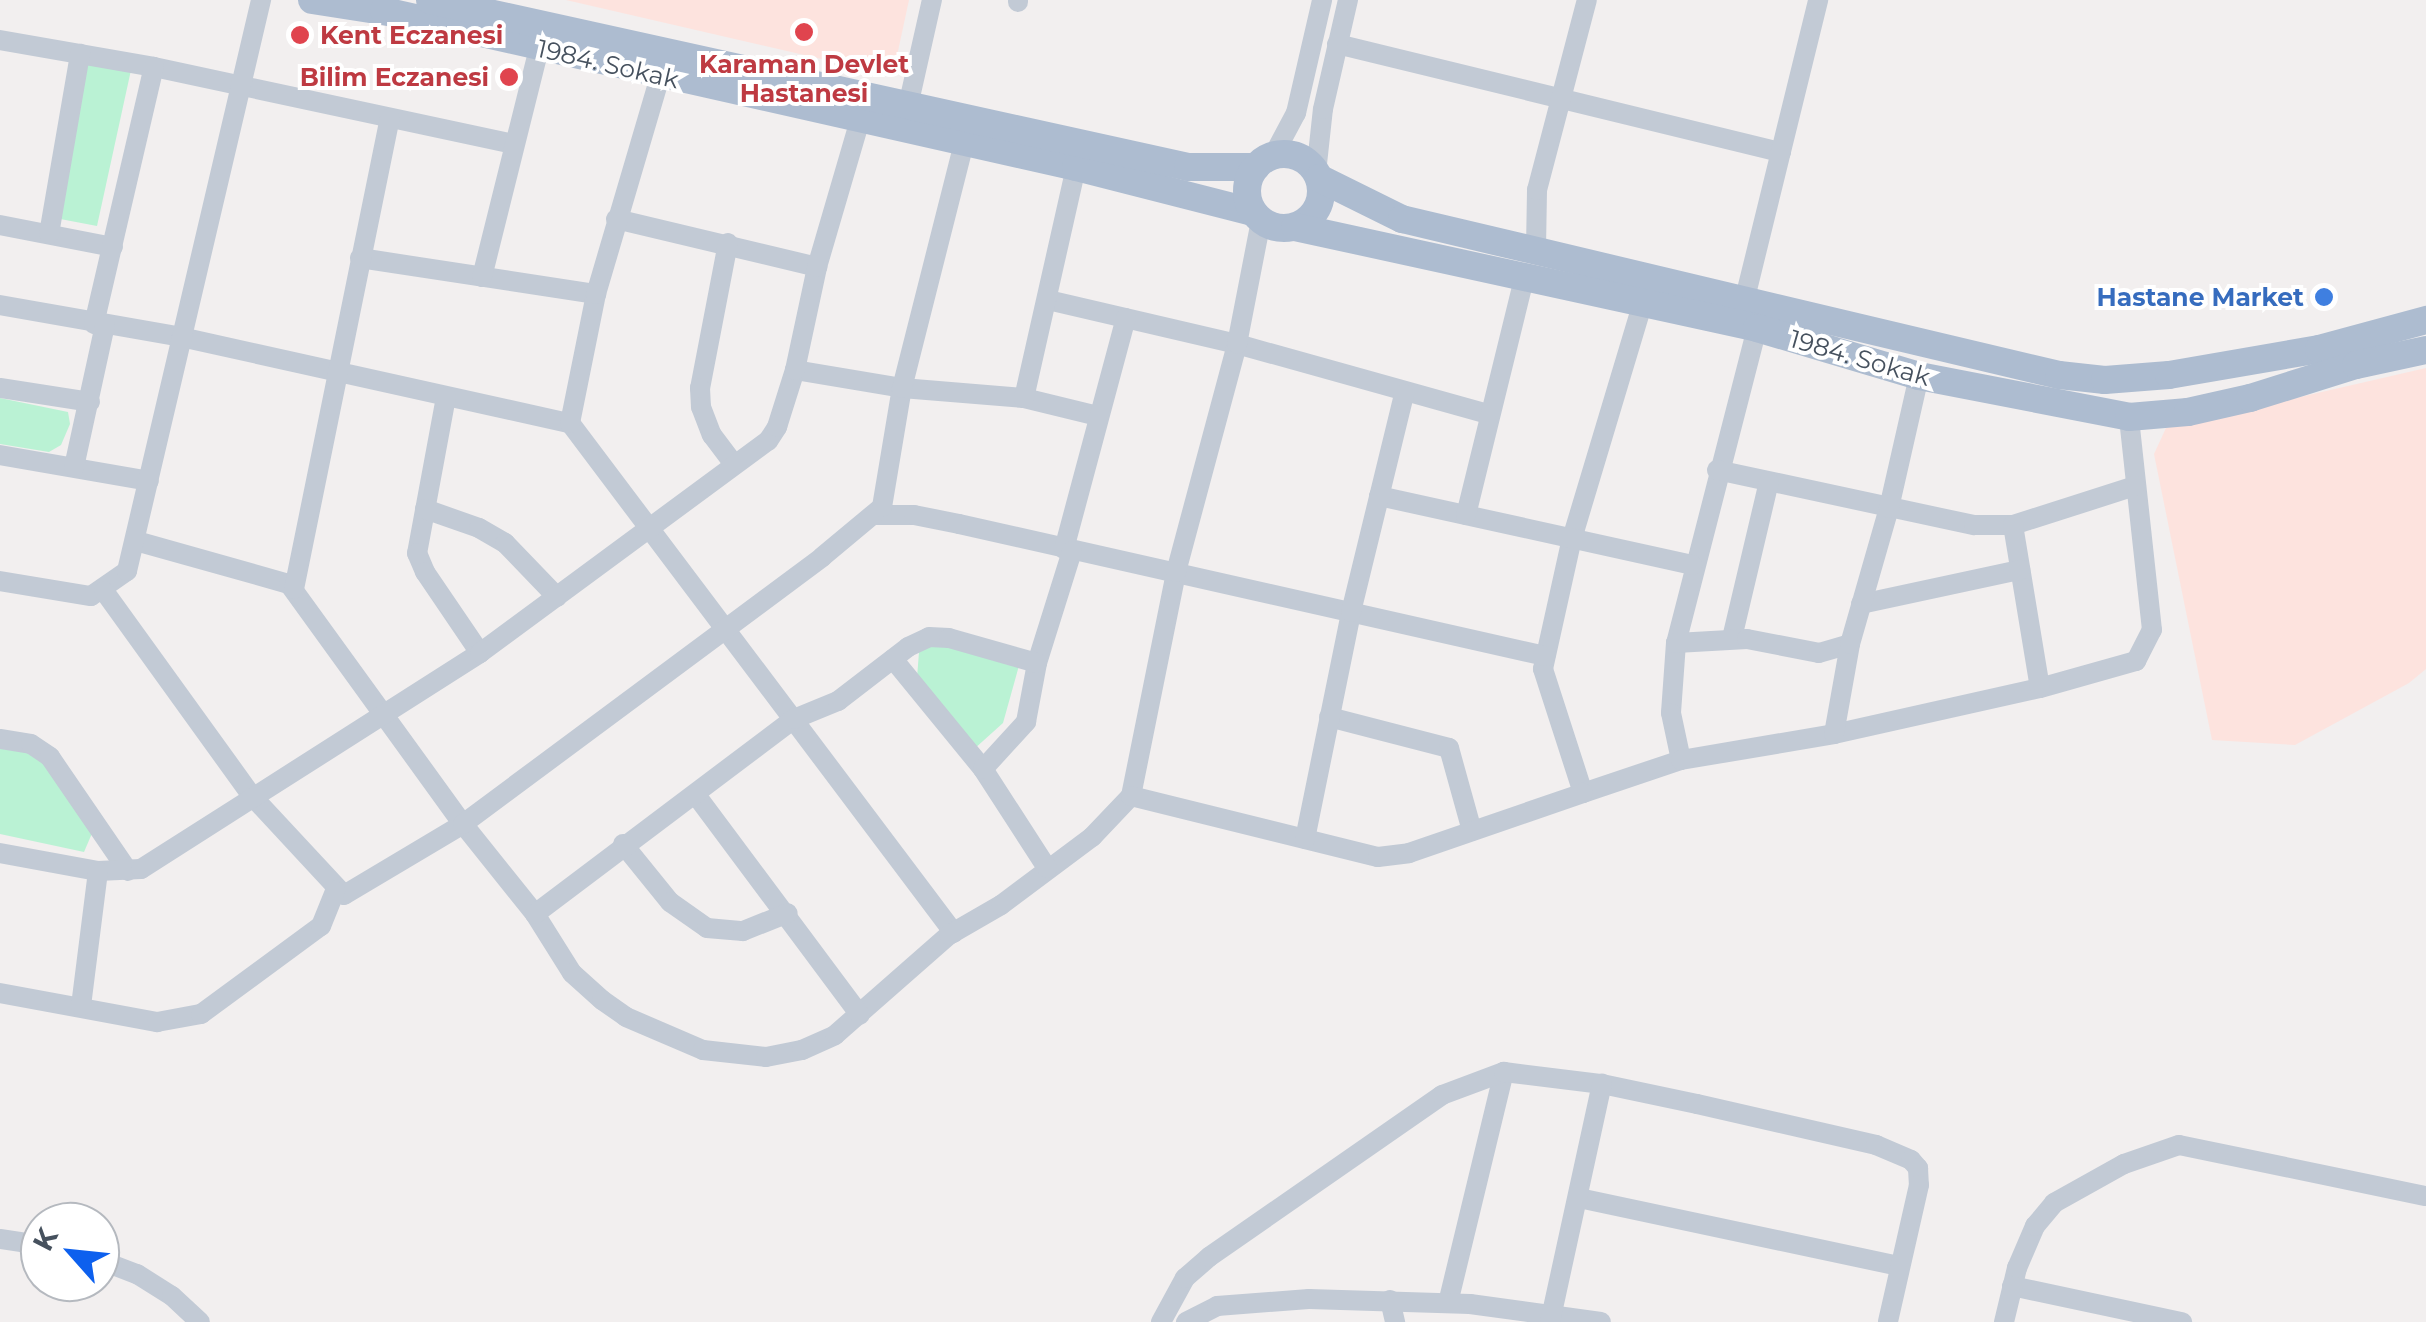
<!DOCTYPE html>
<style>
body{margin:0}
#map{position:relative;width:2426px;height:1322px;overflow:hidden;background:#f2efef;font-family:Montserrat,sans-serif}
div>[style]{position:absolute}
.medical>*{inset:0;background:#fde3de}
.green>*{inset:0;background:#baf2d4}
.minor>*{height:20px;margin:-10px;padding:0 10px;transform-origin:10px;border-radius:10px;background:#c2cad5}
.major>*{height:28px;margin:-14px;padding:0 14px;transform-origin:14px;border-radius:14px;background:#adbcd0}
.major>.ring{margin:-14px;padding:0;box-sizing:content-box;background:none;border:28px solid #adbcd0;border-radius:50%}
.dots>*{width:28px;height:28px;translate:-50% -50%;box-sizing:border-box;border:5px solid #fff;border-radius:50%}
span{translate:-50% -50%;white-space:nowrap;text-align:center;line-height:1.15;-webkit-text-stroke:8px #fff;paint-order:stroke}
.health-label{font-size:25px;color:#be3a42;font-weight:700}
.left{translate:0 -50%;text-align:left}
.right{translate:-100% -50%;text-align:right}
.street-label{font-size:25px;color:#46515e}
.shop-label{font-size:25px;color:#366cbe;font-weight:700}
.north{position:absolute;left:20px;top:1202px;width:100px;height:100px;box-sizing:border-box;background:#fff;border:2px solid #b5b9bf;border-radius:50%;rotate:297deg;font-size:28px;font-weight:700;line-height:40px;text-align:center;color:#46515e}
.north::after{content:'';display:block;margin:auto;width:35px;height:45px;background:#0d60ee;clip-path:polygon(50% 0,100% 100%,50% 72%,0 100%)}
</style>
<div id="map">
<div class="medical">
<div style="clip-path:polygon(566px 0,909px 0,895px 65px,882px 73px)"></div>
<div style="clip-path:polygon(2426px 368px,2426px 669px,2409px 683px,2295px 745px,2212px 740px,2154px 454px,2166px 428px)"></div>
</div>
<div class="green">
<div style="clip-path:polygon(81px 64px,131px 70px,97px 226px,55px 218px)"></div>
<div style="clip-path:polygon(0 398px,68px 412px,70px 424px,61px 445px,49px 452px,0 444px)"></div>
<div style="clip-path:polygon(932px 640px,1020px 662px,1003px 723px,973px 750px,917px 678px,919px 652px)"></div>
<div style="clip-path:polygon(0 744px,36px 753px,93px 831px,84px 852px,0 834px)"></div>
</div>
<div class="minor">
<div style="left:1018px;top:2px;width:2px;rotate:-90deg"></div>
<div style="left:0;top:40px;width:156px;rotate:9.9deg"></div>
<div style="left:154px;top:67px;width:367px;rotate:12.1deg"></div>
<div style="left:1337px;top:44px;width:457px;rotate:13.7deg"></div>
<div style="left:906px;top:115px;width:118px;rotate:-77.3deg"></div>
<div style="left:1273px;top:156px;width:49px;rotate:-61.9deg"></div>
<div style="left:1296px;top:113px;width:116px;rotate:-77deg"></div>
<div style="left:1316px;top:173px;width:64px;rotate:-83.8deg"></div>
<div style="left:1323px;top:109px;width:112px;rotate:-77.1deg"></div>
<div style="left:616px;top:219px;width:207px;rotate:13.4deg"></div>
<div style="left:0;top:225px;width:115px;rotate:11deg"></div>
<div style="left:49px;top:234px;width:183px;rotate:-80.2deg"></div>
<div style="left:728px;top:243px;width:148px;rotate:100.9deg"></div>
<div style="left:700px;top:388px;width:19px;rotate:87deg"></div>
<div style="left:701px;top:407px;width:30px;rotate:69deg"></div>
<div style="left:712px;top:435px;width:36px;rotate:53deg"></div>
<div style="left:1536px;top:248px;width:58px;rotate:-89deg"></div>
<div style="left:1537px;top:190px;width:196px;rotate:-75.3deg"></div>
<div style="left:360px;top:258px;width:239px;rotate:8.7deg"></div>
<div style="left:482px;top:277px;width:236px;rotate:-76deg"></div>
<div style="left:1745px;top:298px;width:307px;rotate:-76.2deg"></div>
<div style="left:1048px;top:300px;width:194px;rotate:13.1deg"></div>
<div style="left:1237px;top:344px;width:261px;rotate:15.6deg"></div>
<div style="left:1643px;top:302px;width:246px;rotate:106.7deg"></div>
<div style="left:1572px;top:538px;width:134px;rotate:102.5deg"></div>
<div style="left:1543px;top:669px;width:130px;rotate:72.1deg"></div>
<div style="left:1583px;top:793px;width:103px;rotate:-18.6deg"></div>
<div style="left:0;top:305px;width:184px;rotate:10deg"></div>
<div style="left:181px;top:337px;width:398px;rotate:12.5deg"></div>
<div style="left:570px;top:423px;width:638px;rotate:53.02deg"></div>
<div style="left:94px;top:324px;width:264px;rotate:-76.9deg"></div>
<div style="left:1757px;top:328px;width:325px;rotate:104.4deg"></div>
<div style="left:1676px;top:643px;width:70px;rotate:94.1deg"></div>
<div style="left:1671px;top:713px;width:48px;rotate:78deg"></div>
<div style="left:1681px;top:760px;width:155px;rotate:-9.6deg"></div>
<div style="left:1834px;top:734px;width:211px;rotate:-12.6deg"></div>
<div style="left:2040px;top:688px;width:100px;rotate:-15.7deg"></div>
<div style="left:2136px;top:661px;width:35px;rotate:-63deg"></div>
<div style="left:2152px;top:630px;width:214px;rotate:-96.2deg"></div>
<div style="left:795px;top:370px;width:109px;rotate:9.5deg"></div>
<div style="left:902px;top:388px;width:122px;rotate:4.7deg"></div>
<div style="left:1024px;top:398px;width:76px;rotate:13.7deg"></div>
<div style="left:0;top:388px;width:91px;rotate:8.8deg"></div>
<div style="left:446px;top:397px;width:159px;rotate:100.5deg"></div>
<div style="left:417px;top:553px;width:21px;rotate:67deg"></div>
<div style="left:425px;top:572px;width:98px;rotate:55.8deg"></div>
<div style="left:1024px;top:398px;width:237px;rotate:-77.3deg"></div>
<div style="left:570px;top:423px;width:132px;rotate:-78.6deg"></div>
<div style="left:596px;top:294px;width:227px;rotate:-73.6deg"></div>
<div style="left:0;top:455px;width:151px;rotate:9.9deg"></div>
<div style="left:74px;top:467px;width:145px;rotate:-77.7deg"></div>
<div style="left:1717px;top:470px;width:263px;rotate:12.1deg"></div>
<div style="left:1974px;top:525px;width:39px"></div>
<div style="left:2013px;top:525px;width:128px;rotate:-17.7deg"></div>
<div style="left:1379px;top:496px;width:321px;rotate:12.4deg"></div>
<div style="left:425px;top:509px;width:57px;rotate:19.4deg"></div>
<div style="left:479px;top:528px;width:30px;rotate:30deg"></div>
<div style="left:505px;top:543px;width:75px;rotate:46.1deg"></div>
<div style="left:874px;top:515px;width:40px"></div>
<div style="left:914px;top:515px;width:46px;rotate:11.3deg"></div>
<div style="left:959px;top:524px;width:601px;rotate:12.69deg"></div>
<div style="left:1466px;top:515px;width:247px;rotate:-76.2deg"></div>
<div style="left:2013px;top:525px;width:165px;rotate:80.6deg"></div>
<div style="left:136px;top:541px;width:159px;rotate:15.7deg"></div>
<div style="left:289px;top:584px;width:296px;rotate:54.1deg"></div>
<div style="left:463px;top:824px;width:115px;rotate:51.3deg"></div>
<div style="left:535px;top:914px;width:70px;rotate:57.9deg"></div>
<div style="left:572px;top:973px;width:40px;rotate:42deg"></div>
<div style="left:602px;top:1000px;width:29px;rotate:35deg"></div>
<div style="left:626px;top:1017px;width:84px;rotate:23.2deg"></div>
<div style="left:703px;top:1050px;width:63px;rotate:6.3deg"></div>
<div style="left:766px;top:1057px;width:37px;rotate:-11deg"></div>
<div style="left:802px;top:1050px;width:36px;rotate:-24deg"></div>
<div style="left:835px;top:1035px;width:152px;rotate:-41.3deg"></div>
<div style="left:949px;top:935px;width:60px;rotate:-30deg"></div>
<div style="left:1001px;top:905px;width:114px;rotate:-36.8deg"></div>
<div style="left:1092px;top:837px;width:57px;rotate:-46.4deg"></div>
<div style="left:1131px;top:796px;width:228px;rotate:-78.6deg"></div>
<div style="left:1176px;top:572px;width:236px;rotate:-75deg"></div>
<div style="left:1237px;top:344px;width:125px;rotate:-79deg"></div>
<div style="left:1064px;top:549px;width:239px;rotate:-75deg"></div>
<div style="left:0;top:581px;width:92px;rotate:9.4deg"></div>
<div style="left:91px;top:596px;width:44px;rotate:-34.8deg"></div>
<div style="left:127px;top:571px;width:587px;rotate:-76.79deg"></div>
<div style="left:294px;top:589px;width:480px;rotate:-78.5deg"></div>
<div style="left:104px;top:591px;width:253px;rotate:54.2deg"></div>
<div style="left:252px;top:796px;width:135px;rotate:47.1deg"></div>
<div style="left:344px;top:895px;width:139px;rotate:-30.8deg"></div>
<div style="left:463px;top:824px;width:447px;rotate:-36.6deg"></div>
<div style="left:822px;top:557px;width:78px;rotate:-39.8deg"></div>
<div style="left:882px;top:507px;width:121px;rotate:-80.5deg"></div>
<div style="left:902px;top:388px;width:253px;rotate:-75.8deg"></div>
<div style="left:1861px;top:604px;width:163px;rotate:-12.1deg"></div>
<div style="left:1732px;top:638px;width:160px;rotate:-76.7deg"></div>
<div style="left:1676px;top:643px;width:71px;rotate:-3.2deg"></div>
<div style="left:1747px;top:639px;width:73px;rotate:11deg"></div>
<div style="left:1819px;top:653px;width:32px;rotate:-16deg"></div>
<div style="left:893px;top:659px;width:142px;rotate:50.7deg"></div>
<div style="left:983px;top:769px;width:118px;rotate:57.1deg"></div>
<div style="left:1329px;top:717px;width:124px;rotate:14.5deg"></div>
<div style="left:1449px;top:748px;width:86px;rotate:74.5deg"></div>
<div style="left:1834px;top:734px;width:91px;rotate:-79.9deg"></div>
<div style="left:1850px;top:644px;width:141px;rotate:-74deg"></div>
<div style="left:1889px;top:508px;width:135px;rotate:-77.2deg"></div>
<div style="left:0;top:739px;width:31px;rotate:9deg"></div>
<div style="left:31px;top:744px;width:23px;rotate:34deg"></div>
<div style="left:50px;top:757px;width:138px;rotate:55.6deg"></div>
<div style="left:983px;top:769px;width:64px;rotate:-47.5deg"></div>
<div style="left:1026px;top:722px;width:60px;rotate:-79.4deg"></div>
<div style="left:1037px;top:663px;width:117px;rotate:-72.6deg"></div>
<div style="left:696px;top:795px;width:274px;rotate:53.3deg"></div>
<div style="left:1131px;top:796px;width:254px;rotate:13.9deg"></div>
<div style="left:1378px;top:857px;width:31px;rotate:-7deg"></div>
<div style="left:1409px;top:853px;width:184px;rotate:-19deg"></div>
<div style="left:1305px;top:839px;width:232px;rotate:-78.5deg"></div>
<div style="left:1351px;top:612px;width:224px;rotate:-76.3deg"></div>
<div style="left:623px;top:844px;width:75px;rotate:51deg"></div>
<div style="left:670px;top:902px;width:45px;rotate:35.1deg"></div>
<div style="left:707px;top:928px;width:36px;rotate:5deg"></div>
<div style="left:743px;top:931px;width:48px;rotate:-21.8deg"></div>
<div style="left:0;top:853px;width:100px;rotate:10.4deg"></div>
<div style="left:98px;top:871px;width:43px;rotate:-2.7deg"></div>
<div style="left:141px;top:869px;width:402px;rotate:-32.5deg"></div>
<div style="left:480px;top:653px;width:358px;rotate:-36.4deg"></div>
<div style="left:768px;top:441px;width:17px;rotate:-57deg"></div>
<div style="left:777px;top:427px;width:60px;rotate:-72.5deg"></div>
<div style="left:795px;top:370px;width:105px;rotate:-77.9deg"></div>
<div style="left:817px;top:267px;width:153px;rotate:-73.7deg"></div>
<div style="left:535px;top:914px;width:324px;rotate:-37deg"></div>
<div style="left:794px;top:719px;width:48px;rotate:-22.2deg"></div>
<div style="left:838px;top:701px;width:88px;rotate:-37.6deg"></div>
<div style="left:908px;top:647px;width:23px;rotate:-25deg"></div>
<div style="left:929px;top:637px;width:20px;rotate:3deg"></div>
<div style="left:949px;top:638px;width:91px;rotate:15.9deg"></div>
<div style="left:0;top:993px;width:160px;rotate:10.5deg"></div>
<div style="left:157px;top:1022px;width:45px;rotate:-10.3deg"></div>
<div style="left:201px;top:1014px;width:149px;rotate:-36.3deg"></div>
<div style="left:321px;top:926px;width:38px;rotate:-68deg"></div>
<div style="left:81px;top:1006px;width:136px;rotate:-82.8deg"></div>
<div style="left:1579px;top:1198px;width:327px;rotate:12deg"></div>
<div style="left:0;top:1239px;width:40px;rotate:8.5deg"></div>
<div style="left:100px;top:1260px;width:40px;rotate:21deg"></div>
<div style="left:137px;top:1274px;width:41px;rotate:32.2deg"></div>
<div style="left:172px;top:1296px;width:38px;rotate:43deg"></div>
<div style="left:2012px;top:1286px;width:174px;rotate:12deg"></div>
<div style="left:1390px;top:1300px;width:23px;rotate:77deg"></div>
<div style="left:1448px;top:1303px;width:238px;rotate:-76.4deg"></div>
<div style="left:1161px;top:1322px;width:50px;rotate:-61.4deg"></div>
<div style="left:1185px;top:1278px;width:32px;rotate:-41deg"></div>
<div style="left:1209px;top:1257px;width:284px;rotate:-34.8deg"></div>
<div style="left:1442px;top:1095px;width:66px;rotate:-20.4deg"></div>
<div style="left:1504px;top:1072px;width:99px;rotate:7deg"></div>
<div style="left:1602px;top:1084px;width:97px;rotate:11.9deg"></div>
<div style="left:1697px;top:1104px;width:184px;rotate:12.9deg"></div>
<div style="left:1876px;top:1145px;width:38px;rotate:23deg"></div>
<div style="left:1911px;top:1160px;width:11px;rotate:49deg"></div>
<div style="left:1918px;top:1168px;width:17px;rotate:87deg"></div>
<div style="left:1919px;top:1185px;width:140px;rotate:102.8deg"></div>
<div style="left:1186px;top:1322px;width:35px;rotate:-27deg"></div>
<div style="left:1217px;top:1306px;width:92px;rotate:-4.4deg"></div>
<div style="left:1309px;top:1299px;width:161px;rotate:1.8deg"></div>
<div style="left:1470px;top:1304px;width:132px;rotate:7.8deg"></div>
<div style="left:1550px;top:1322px;width:244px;rotate:-77.7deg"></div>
<div style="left:2004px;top:1322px;width:56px;rotate:-76.5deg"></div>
<div style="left:2017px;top:1268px;width:46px;rotate:-66.8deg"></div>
<div style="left:2035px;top:1226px;width:30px;rotate:-50deg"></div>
<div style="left:2054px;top:1203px;width:80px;rotate:-29.1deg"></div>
<div style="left:2124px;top:1164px;width:58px;rotate:-19.1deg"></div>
<div style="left:2179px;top:1145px;width:252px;rotate:11.7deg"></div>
</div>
<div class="major">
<div style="left:312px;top:0;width:73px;rotate:8.7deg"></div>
<div style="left:384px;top:11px;width:709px;rotate:12.7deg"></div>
<div style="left:1076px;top:167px;width:183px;rotate:14.3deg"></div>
<div style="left:430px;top:0;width:776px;rotate:12.42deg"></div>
<div style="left:1188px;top:167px;width:68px"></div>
<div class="ring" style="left:1247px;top:154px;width:46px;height:46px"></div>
<div style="left:1319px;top:178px;width:93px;rotate:26.3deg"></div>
<div style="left:1402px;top:219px;width:675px;rotate:13.36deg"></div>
<div style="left:2059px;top:375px;width:46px;rotate:6.2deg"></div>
<div style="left:2105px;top:380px;width:64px;rotate:-4.5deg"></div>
<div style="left:2169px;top:375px;width:152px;rotate:-9.8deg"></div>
<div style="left:2319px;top:349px;width:111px;rotate:-15.2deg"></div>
<div style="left:1295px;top:227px;width:473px;rotate:12.3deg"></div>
<div style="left:1757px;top:328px;width:169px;rotate:16.5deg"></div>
<div style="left:1919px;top:376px;width:214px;rotate:11deg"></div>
<div style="left:2129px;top:417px;width:59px;rotate:-4.8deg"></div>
<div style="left:2188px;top:412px;width:64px;rotate:-12.7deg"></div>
<div style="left:2250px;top:398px;width:111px;rotate:-17.3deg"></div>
<div style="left:2356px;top:365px;width:72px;rotate:-12.1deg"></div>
</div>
<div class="dots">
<div style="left:804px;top:32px;background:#e0444e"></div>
<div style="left:300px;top:35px;background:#e0444e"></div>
<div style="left:509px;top:77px;background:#e0444e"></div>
<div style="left:2324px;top:297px;background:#3f7fe0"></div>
</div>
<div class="health-label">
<span class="left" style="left:320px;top:35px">Kent Eczanesi</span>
<span style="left:804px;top:79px">Karaman Devlet<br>Hastanesi</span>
<span class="right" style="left:489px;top:77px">Bilim Eczanesi</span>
</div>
<div class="street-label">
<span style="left:608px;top:64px;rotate:13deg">1984. Sokak</span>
<span style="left:1860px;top:358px;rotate:16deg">1984. Sokak</span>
</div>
<div class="shop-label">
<span class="right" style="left:2304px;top:297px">Hastane Market</span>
</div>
<div class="north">K</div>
</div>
